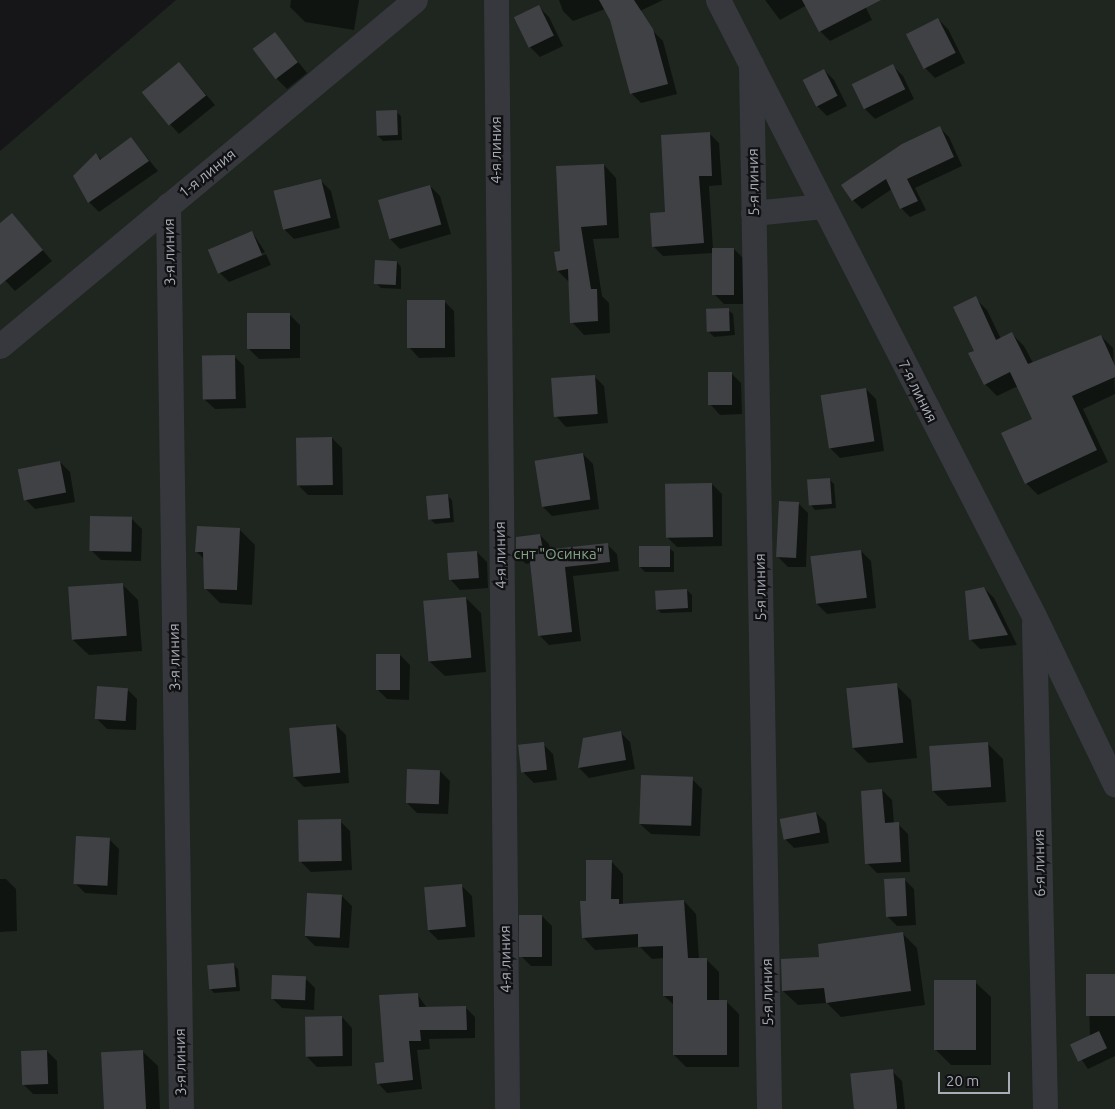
<!DOCTYPE html>
<meta charset="utf-8">
<style>
body{margin:0}
#map{position:relative;width:1115px;height:1109px;overflow:hidden;background:#161618;font-family:Ubuntu,sans-serif}
div>[style]{position:absolute}
.green>*{inset:0;background:#1e261f}
.shadow>*{inset:0;background:#0007}
.building>*{inset:0;background:#404145;transform-origin:0 0}
.street>*{height:25px;margin:-12.5px;padding:0 12.5px;transform-origin:12.5px;border-radius:12.5px;background:#37383d}
span{translate:-50% -50%;white-space:nowrap;text-align:center;line-height:1.15;-webkit-text-stroke:4.5px #111113;paint-order:stroke}
.street-label{font-size:15px;color:#a8adb8}
.park-label{font-size:15px;color:#7fa381}
.scale{position:absolute;left:938px;top:1072px;width:72px;height:22px;box-sizing:border-box;border:2px solid #a8adb8;border-top:0;padding-left:6px;font-size:15px;line-height:18px;white-space:nowrap;color:#a8adb8;-webkit-text-stroke:4px #111113;paint-order:stroke}
</style>
<div id="map">
<div class="green">
<div style="clip-path:polygon(176px 0,1115px 0,1115px 1109px,0 1109px,0 151px)"></div>
</div>
<div class="shadow">
<div style="clip-path:polygon(291px 0,359px 0,354px 30px,305px 22px,290px 7px)"></div>
<div style="clip-path:polygon(559px 0,663px 0,617px 22px,605px 9px,573px 21px,563px 11px)"></div>
<div style="clip-path:polygon(765px 0,862px 0,872px 20px,830px 41px,820px 31px,807px 5px,780px 20px)"></div>
<div style="clip-path:polygon(539px 7px,549px 17px,563px 46px,540px 57px,530px 47px)"></div>
<div style="clip-path:polygon(938px 19px,948px 29px,965px 63px,935px 78px,925px 68px)"></div>
<div style="clip-path:polygon(653px 31px,663px 41px,677px 94px,641px 103px,631px 93px)"></div>
<div style="clip-path:polygon(275px 33px,307px 73px,287px 89px,277px 79px)"></div>
<div style="clip-path:polygon(179px 63px,215px 105px,179px 134px,170px 124px)"></div>
<div style="clip-path:polygon(893px 66px,903px 76px,914px 99px,875px 119px,865px 109px)"></div>
<div style="clip-path:polygon(824px 70px,834px 80px,847px 106px,827px 116px,817px 106px)"></div>
<div style="clip-path:polygon(396px 112px,401px 116px,402px 140px,383px 141px,378px 136px)"></div>
<div style="clip-path:polygon(940px 128px,949px 137px,962px 166px,915px 188px,926px 210px,910px 217px,901px 208px,892px 189px,862px 209px,853px 200px)"></div>
<div style="clip-path:polygon(709px 133px,719px 143px,722px 185px,709px 186px,713px 249px,734px 249px,744px 259px,745px 304px,724px 304px,714px 294px,713px 253px,663px 256px,653px 246px,667px 213px)"></div>
<div style="clip-path:polygon(131px 138px,158px 171px,99px 212px,89px 202px,96px 154px,102px 160px)"></div>
<div style="clip-path:polygon(604px 165px,616px 178px,619px 238px,593px 239px,602px 296px,609px 303px,610px 333px,584px 335px,572px 322px,570px 283px,558px 271px)"></div>
<div style="clip-path:polygon(321px 181px,331px 191px,340px 228px,294px 239px,284px 229px)"></div>
<div style="clip-path:polygon(430px 186px,440px 196px,451px 234px,400px 249px,390px 239px)"></div>
<div style="clip-path:polygon(12px 214px,52px 261px,15px 291px,0 275px,0 224px)"></div>
<div style="clip-path:polygon(252px 232px,265px 252px,222px 272px,266px 254px,271px 265px,229px 282px,219px 272px)"></div>
<div style="clip-path:polygon(397px 262px,401px 267px,401px 289px,381px 288px,376px 283px)"></div>
<div style="clip-path:polygon(975px 298px,987px 310px,1001px 339px,1012px 334px,1024px 346px,1033px 363px,1101px 336px,1113px 348px,1115px 394px,1083px 409px,1108px 462px,1038px 495px,1026px 483px,1033px 419px,1018px 386px,997px 396px,985px 384px,976px 351px)"></div>
<div style="clip-path:polygon(444px 301px,454px 311px,455px 357px,419px 358px,409px 347px)"></div>
<div style="clip-path:polygon(728px 310px,733px 314px,735px 335px,714px 337px,709px 332px)"></div>
<div style="clip-path:polygon(290px 315px,300px 325px,300px 358px,259px 359px,249px 349px)"></div>
<div style="clip-path:polygon(234px 356px,244px 366px,246px 408px,215px 409px,204px 399px)"></div>
<div style="clip-path:polygon(731px 373px,741px 383px,742px 414px,720px 415px,710px 404px)"></div>
<div style="clip-path:polygon(594px 376px,604px 386px,608px 423px,566px 427px,556px 416px)"></div>
<div style="clip-path:polygon(866px 389px,876px 399px,884px 451px,840px 458px,830px 448px)"></div>
<div style="clip-path:polygon(332px 438px,342px 448px,343px 495px,308px 495px,298px 485px)"></div>
<div style="clip-path:polygon(583px 454px,593px 464px,599px 509px,552px 516px,542px 506px)"></div>
<div style="clip-path:polygon(60px 462px,70px 472px,75px 502px,35px 509px,25px 499px)"></div>
<div style="clip-path:polygon(829px 479px,834px 484px,836px 508px,815px 510px,811px 505px)"></div>
<div style="clip-path:polygon(712px 484px,722px 494px,722px 546px,677px 547px,667px 537px)"></div>
<div style="clip-path:polygon(447px 495px,452px 500px,454px 522px,435px 524px,430px 519px)"></div>
<div style="clip-path:polygon(798px 503px,808px 513px,806px 567px,788px 567px,778px 557px)"></div>
<div style="clip-path:polygon(132px 519px,142px 529px,141px 561px,101px 560px,91px 550px)"></div>
<div style="clip-path:polygon(240px 530px,255px 545px,252px 605px,220px 603px,205px 588px,204px 559px,197px 552px)"></div>
<div style="clip-path:polygon(540px 535px,549px 544px,550px 550px,608px 545px,617px 554px,619px 571px,573px 576px,581px 641px,549px 645px,540px 636px,531px 563px,526px 564px,517px 555px)"></div>
<div style="clip-path:polygon(669px 548px,674px 552px,674px 572px,645px 572px,640px 567px)"></div>
<div style="clip-path:polygon(861px 551px,871px 561px,876px 608px,827px 614px,817px 604px)"></div>
<div style="clip-path:polygon(477px 552px,487px 562px,488px 588px,460px 590px,450px 579px)"></div>
<div style="clip-path:polygon(123px 585px,138px 600px,142px 651px,89px 655px,73px 640px)"></div>
<div style="clip-path:polygon(984px 588px,994px 598px,1017px 645px,980px 649px,970px 639px)"></div>
<div style="clip-path:polygon(687px 590px,692px 595px,692px 612px,661px 613px,656px 608px)"></div>
<div style="clip-path:polygon(466px 598px,481px 613px,486px 672px,445px 676px,429px 661px)"></div>
<div style="clip-path:polygon(400px 655px,410px 665px,409px 700px,387px 699px,377px 689px)"></div>
<div style="clip-path:polygon(896px 685px,911px 700px,917px 758px,868px 763px,853px 748px)"></div>
<div style="clip-path:polygon(127px 689px,137px 699px,136px 730px,107px 729px,97px 719px)"></div>
<div style="clip-path:polygon(336px 725px,346px 735px,349px 783px,304px 787px,294px 777px)"></div>
<div style="clip-path:polygon(620px 732px,630px 742px,635px 769px,589px 778px,579px 768px,584px 739px)"></div>
<div style="clip-path:polygon(543px 744px,553px 754px,557px 780px,534px 783px,524px 773px)"></div>
<div style="clip-path:polygon(988px 744px,1003px 759px,1006px 802px,948px 806px,933px 791px)"></div>
<div style="clip-path:polygon(440px 771px,450px 781px,448px 814px,417px 813px,407px 803px)"></div>
<div style="clip-path:polygon(692px 779px,702px 789px,700px 836px,651px 834px,640px 824px)"></div>
<div style="clip-path:polygon(882px 790px,892px 800px,894px 824px,898px 824px,908px 834px,910px 872px,877px 873px,867px 863px)"></div>
<div style="clip-path:polygon(816px 813px,826px 823px,829px 843px,794px 848px,784px 838px)"></div>
<div style="clip-path:polygon(340px 821px,350px 831px,352px 870px,311px 872px,301px 862px)"></div>
<div style="clip-path:polygon(109px 839px,119px 849px,117px 895px,85px 893px,75px 883px)"></div>
<div style="clip-path:polygon(611px 861px,623px 874px,623px 905px,684px 901px,696px 914px,699px 959px,706px 959px,719px 972px,719px 1002px,727px 1002px,739px 1014px,739px 1067px,686px 1067px,674px 1055px,674px 1005px,664px 996px,664px 958px,652px 959px,640px 947px,595px 950px,583px 937px,587px 902px)"></div>
<div style="clip-path:polygon(0 879px,6px 879px,16px 889px,17px 931px,0 932px)"></div>
<div style="clip-path:polygon(904px 879px,914px 889px,916px 925px,897px 926px,887px 916px)"></div>
<div style="clip-path:polygon(462px 886px,472px 896px,475px 937px,438px 940px,428px 930px)"></div>
<div style="clip-path:polygon(342px 896px,352px 906px,349px 948px,315px 946px,305px 936px)"></div>
<div style="clip-path:polygon(542px 916px,552px 926px,552px 966px,531px 966px,521px 956px)"></div>
<div style="clip-path:polygon(902px 933px,917px 948px,925px 1005px,841px 1017px,827px 1003px,798px 1005px,783px 991px,821px 958px)"></div>
<div style="clip-path:polygon(234px 965px,238px 969px,240px 991px,214px 993px,210px 988px)"></div>
<div style="clip-path:polygon(1115px 976px,1115px 1056px,1088px 1069px,1072px 1045px,1090px 1036px,1088px 977px)"></div>
<div style="clip-path:polygon(305px 978px,315px 988px,314px 1010px,282px 1008px,272px 998px)"></div>
<div style="clip-path:polygon(975px 982px,991px 997px,991px 1065px,951px 1065px,936px 1050px)"></div>
<div style="clip-path:polygon(417px 994px,427px 1008px,466px 1008px,475px 1017px,475px 1038px,429px 1039px,430px 1049px,417px 1050px,422px 1089px,387px 1093px,378px 1083px)"></div>
<div style="clip-path:polygon(342px 1017px,352px 1028px,352px 1066px,317px 1067px,307px 1057px)"></div>
<div style="clip-path:polygon(47px 1051px,57px 1061px,58px 1094px,33px 1094px,23px 1084px)"></div>
<div style="clip-path:polygon(142px 1051px,158px 1066px,160px 1109px,105px 1109px)"></div>
<div style="clip-path:polygon(892px 1071px,902px 1081px,905px 1109px,856px 1109px)"></div>
</div>
<div class="building">
<div style="clip-path:polygon(599px 0,634px 0,653px 29px,668px 84px,630px 94px,610px 20px)"></div>
<div style="clip-path:polygon(802px 0,881px 0,819px 32px)"></div>
<div style="left:539px;top:5px;width:34px;height:28px;rotate:64deg"></div>
<div style="left:938px;top:18px;width:39px;height:36px;rotate:63deg"></div>
<div style="left:275px;top:32px;width:38px;height:28px;rotate:53deg"></div>
<div style="left:179px;top:62px;width:43px;height:48px;rotate:51deg"></div>
<div style="left:893px;top:64px;width:28px;height:46px;rotate:64deg"></div>
<div style="left:824px;top:69px;width:30px;height:24px;rotate:63deg"></div>
<div style="left:397px;top:110px;width:25px;height:21px;rotate:88deg"></div>
<div style="clip-path:polygon(940px 126px,954px 157px,907px 179px,918px 201px,900px 209px,886px 179px,852px 201px,841px 185px,902px 144px)"></div>
<div style="clip-path:polygon(710px 132px,712px 176px,699px 176px,704px 243px,652px 247px,650px 213px,665px 212px,661px 135px)"></div>
<div style="clip-path:polygon(131px 137px,149px 161px,88px 203px,73px 176px,96px 153px,100px 160px)"></div>
<div style="clip-path:polygon(604px 164px,607px 225px,581px 227px,591px 289px,597px 289px,598px 321px,570px 323px,568px 269px,557px 271px,554px 252px,560px 251px,556px 166px)"></div>
<div style="left:321px;top:179px;width:40px;height:49px;rotate:76deg"></div>
<div style="left:430px;top:185px;width:41px;height:54px;rotate:74deg"></div>
<div style="clip-path:polygon(12px 213px,43px 250px,0 285px,0 223px)"></div>
<div style="left:252px;top:231px;width:26px;height:48px;rotate:67deg"></div>
<div style="left:712px;top:248px;width:22px;height:47px"></div>
<div style="left:375px;top:260px;width:22px;height:24px;rotate:3deg"></div>
<div style="clip-path:polygon(976px 296px,996px 340px,1012px 332px,1028px 364px,1101px 335px,1115px 366px,1115px 377px,1072px 396px,1097px 450px,1025px 484px,1001px 433px,1032px 419px,1010px 372px,984px 385px,968px 353px,974px 351px,953px 307px)"></div>
<div style="left:407px;top:300px;width:38px;height:48px"></div>
<div style="left:729px;top:308px;width:23px;height:23px;rotate:88deg"></div>
<div style="left:290px;top:313px;width:36px;height:43px;rotate:90deg"></div>
<div style="left:235px;top:355px;width:44px;height:33px;rotate:89deg"></div>
<div style="left:708px;top:372px;width:24px;height:33px"></div>
<div style="left:595px;top:375px;width:39px;height:44px;rotate:86deg"></div>
<div style="left:866px;top:388px;width:54px;height:46px;rotate:81deg"></div>
<div style="left:332px;top:437px;width:48px;height:36px;rotate:89deg"></div>
<div style="left:583px;top:453px;width:47px;height:49px;rotate:81deg"></div>
<div style="left:60px;top:461px;width:32px;height:43px;rotate:79deg"></div>
<div style="left:830px;top:478px;width:26px;height:23px;rotate:86deg"></div>
<div style="left:712px;top:483px;width:54px;height:47px;rotate:89deg"></div>
<div style="left:448px;top:494px;width:24px;height:22px;rotate:85deg"></div>
<div style="left:779px;top:501px;width:20px;height:56px;rotate:3deg"></div>
<div style="left:90px;top:516px;width:42px;height:35px;rotate:1deg"></div>
<div style="clip-path:polygon(197px 526px,240px 528px,237px 590px,204px 589px,203px 552px,195px 552px)"></div>
<div style="clip-path:polygon(540px 534px,543px 550px,608px 543px,610px 562px,565px 567px,572px 632px,538px 636px,529px 553px,516px 555px,516px 537px)"></div>
<div style="left:639px;top:546px;width:31px;height:21px"></div>
<div style="left:861px;top:550px;width:48px;height:51px;rotate:83deg"></div>
<div style="left:477px;top:551px;width:27px;height:30px;rotate:86deg"></div>
<div style="left:123px;top:583px;width:53px;height:55px;rotate:86deg"></div>
<div style="clip-path:polygon(984px 587px,1008px 635px,969px 640px,965px 591px)"></div>
<div style="left:687px;top:589px;width:19px;height:32px;rotate:87deg"></div>
<div style="left:466px;top:597px;width:61px;height:43px;rotate:85deg"></div>
<div style="left:376px;top:654px;width:24px;height:36px"></div>
<div style="left:897px;top:683px;width:60px;height:51px;rotate:84deg"></div>
<div style="left:97px;top:686px;width:31px;height:33px;rotate:4deg"></div>
<div style="left:336px;top:724px;width:49px;height:47px;rotate:85deg"></div>
<div style="clip-path:polygon(621px 731px,626px 760px,578px 768px,583px 738px)"></div>
<div style="left:544px;top:742px;width:28px;height:26px;rotate:84deg"></div>
<div style="left:988px;top:742px;width:45px;height:59px;rotate:86deg"></div>
<div style="left:407px;top:769px;width:33px;height:34px;rotate:2deg"></div>
<div style="left:641px;top:775px;width:52px;height:49px;rotate:2deg"></div>
<div style="clip-path:polygon(882px 789px,885px 823px,899px 822px,901px 862px,865px 864px,861px 791px)"></div>
<div style="left:816px;top:812px;width:21px;height:37px;rotate:79deg"></div>
<div style="left:341px;top:819px;width:42px;height:43px;rotate:89deg"></div>
<div style="left:76px;top:836px;width:34px;height:48px;rotate:3deg"></div>
<div style="clip-path:polygon(586px 860px,612px 860px,611px 899px,619px 899px,619px 904px,684px 900px,688px 958px,707px 958px,707px 1000px,727px 1000px,727px 1055px,673px 1055px,673px 996px,663px 996px,663px 946px,638px 947px,638px 934px,582px 938px,580px 901px,586px 901px)"></div>
<div style="left:905px;top:878px;width:38px;height:21px;rotate:87deg"></div>
<div style="left:462px;top:884px;width:43px;height:38px;rotate:85deg"></div>
<div style="left:307px;top:893px;width:35px;height:43px;rotate:3deg"></div>
<div style="left:519px;top:915px;width:23px;height:42px"></div>
<div style="clip-path:polygon(903px 932px,911px 991px,826px 1003px,824px 988px,782px 991px,781px 959px,819px 957px,818px 944px)"></div>
<div style="left:234px;top:963px;width:24px;height:27px;rotate:85deg"></div>
<div style="left:1115px;top:974px;width:42px;height:29px;rotate:90deg"></div>
<div style="left:272px;top:975px;width:34px;height:24px;rotate:2deg"></div>
<div style="left:976px;top:980px;width:70px;height:42px;rotate:90deg"></div>
<div style="clip-path:polygon(418px 993px,419px 1007px,466px 1006px,467px 1030px,420px 1030px,421px 1041px,409px 1041px,413px 1080px,377px 1084px,375px 1063px,384px 1062px,379px 995px)"></div>
<div style="left:342px;top:1016px;width:40px;height:37px;rotate:89deg"></div>
<div style="left:1099px;top:1031px;width:19px;height:32px;rotate:65deg"></div>
<div style="left:47px;top:1050px;width:34px;height:26px;rotate:88deg"></div>
<div style="left:143px;top:1050px;width:59px;height:42px;rotate:87deg"></div>
<div style="left:893px;top:1069px;width:40px;height:43px;rotate:84deg"></div>
</div>
<div class="street">
<div style="left:496px;top:0;width:1109px;rotate:89.43deg"></div>
<div style="left:718px;top:0;width:692px;rotate:62.84deg"></div>
<div style="left:1034px;top:616px;width:187px;rotate:64.3deg"></div>
<div style="left:751px;top:64px;width:1045px;rotate:89.01deg"></div>
<div style="left:168px;top:205px;width:904px;rotate:89.18deg"></div>
<div style="left:753px;top:213px;width:70px;rotate:-5.7deg"></div>
<div style="left:0;top:346px;width:540px;rotate:-39.82deg"></div>
<div style="left:1034px;top:624px;width:485px;rotate:88.7deg"></div>
</div>
<div class="street-label">
<span style="left:496px;top:150px;rotate:-90deg">4-я линия</span>
<span style="left:207px;top:173px;rotate:-39deg">1-я линия</span>
<span style="left:753px;top:182px;rotate:-91deg">5-я линия</span>
<span style="left:169px;top:252px;rotate:-91deg">3-я линия</span>
<span style="left:918px;top:391px;rotate:63deg">7-я линия</span>
<span style="left:500px;top:555px;rotate:-91deg">4-я линия</span>
<span style="left:760px;top:587px;rotate:-91deg">5-я линия</span>
<span style="left:174px;top:657px;rotate:-91deg">3-я линия</span>
<span style="left:1039px;top:863px;rotate:-91deg">6-я линия</span>
<span style="left:505px;top:959px;rotate:-91deg">4-я линия</span>
<span style="left:767px;top:992px;rotate:-91deg">5-я линия</span>
<span style="left:180px;top:1062px;rotate:-91deg">3-я линия</span>
</div>
<div class="park-label">
<span style="left:558px;top:554px">снт "Осинка"</span>
</div>
<div class="scale">20 m</div>
</div>
